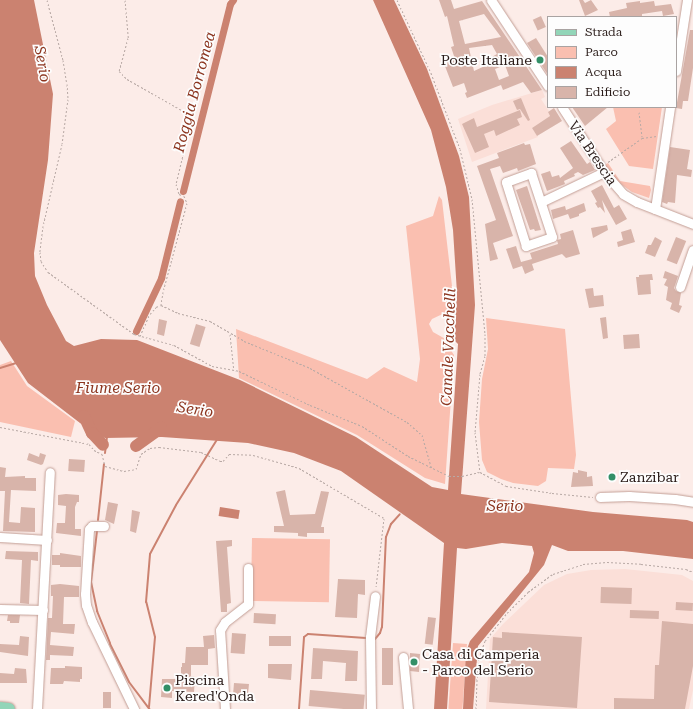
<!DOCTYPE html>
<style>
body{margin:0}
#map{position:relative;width:693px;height:709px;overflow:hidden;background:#fcece8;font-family:"Roboto Serif",serif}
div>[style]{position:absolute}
.built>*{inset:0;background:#fbdfd8}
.green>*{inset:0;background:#fabfb0;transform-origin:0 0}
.water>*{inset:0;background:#cb8270;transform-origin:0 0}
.stream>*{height:2px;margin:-1px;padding:0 1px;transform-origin:1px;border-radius:1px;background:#cb8270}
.canal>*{height:7px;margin:-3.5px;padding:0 3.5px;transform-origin:3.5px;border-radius:3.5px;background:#cb8270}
.river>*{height:12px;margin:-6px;padding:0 6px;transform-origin:6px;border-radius:6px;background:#cb8270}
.building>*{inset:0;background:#d8b4aa;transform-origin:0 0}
.path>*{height:1px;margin-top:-0.5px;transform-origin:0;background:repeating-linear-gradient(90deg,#b8a9a5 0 2px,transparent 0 4px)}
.roads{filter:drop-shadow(0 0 1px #c29e95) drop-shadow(0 0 1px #c29e95)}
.minor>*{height:9px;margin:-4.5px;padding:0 4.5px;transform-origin:4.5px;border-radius:4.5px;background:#fff}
.major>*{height:12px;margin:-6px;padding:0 6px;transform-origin:6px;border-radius:6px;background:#92d5b8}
.dots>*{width:11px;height:11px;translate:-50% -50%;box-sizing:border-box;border:2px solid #fdfdfd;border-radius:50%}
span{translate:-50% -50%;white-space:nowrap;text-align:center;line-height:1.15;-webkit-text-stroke:3.5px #fdfdfd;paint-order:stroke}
.poi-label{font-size:14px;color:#2a1c19}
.right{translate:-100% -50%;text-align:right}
.left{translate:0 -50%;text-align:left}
.street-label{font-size:14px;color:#2a1c19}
.water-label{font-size:15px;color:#8c351f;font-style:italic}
.legend{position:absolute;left:547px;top:16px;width:130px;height:92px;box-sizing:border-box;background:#fdfdfd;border:1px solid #a9a3a2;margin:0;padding:5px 7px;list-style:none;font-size:12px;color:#2a1c19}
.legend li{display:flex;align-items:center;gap:8px;height:20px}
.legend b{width:20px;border:1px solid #a9a3a2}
</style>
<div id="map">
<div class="built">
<div style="clip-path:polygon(542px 90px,545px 97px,541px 99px,549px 111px,548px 112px,550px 116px,532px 128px,538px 137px,472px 162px,458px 119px,492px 105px)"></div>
<div style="clip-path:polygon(625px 569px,682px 575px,693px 581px,693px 690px,689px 709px,486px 709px,490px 639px,503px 624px,544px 585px,567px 574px,591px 570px)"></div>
</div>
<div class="green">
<div style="clip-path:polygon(613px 107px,662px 107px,653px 169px,629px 166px,606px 129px,616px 121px)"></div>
<div style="clip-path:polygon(608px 163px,620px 181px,650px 186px,651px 190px,649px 198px,632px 192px,618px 182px,605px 165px)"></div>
<div style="clip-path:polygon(439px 196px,442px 200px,452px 286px,451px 310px,432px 319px,429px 324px,433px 332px,449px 341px,450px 349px,454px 355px,445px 484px,425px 478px,357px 435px,239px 378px,236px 329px,367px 379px,384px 367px,417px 382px,420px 359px,406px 226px,433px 216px)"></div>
<div style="clip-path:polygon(486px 318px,565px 329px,576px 455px,574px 469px,548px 468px,546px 481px,538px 486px,513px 483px,501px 479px,487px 472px,482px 460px,479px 422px,482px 379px,488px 349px)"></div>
<div style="clip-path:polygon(11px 361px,27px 386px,75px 421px,71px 437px,0 422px,0 365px)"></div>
<div style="left:252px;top:538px;width:78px;height:63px;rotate:1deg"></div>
<div style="left:453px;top:643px;width:14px;height:66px;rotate:4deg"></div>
</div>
<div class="water">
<div style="clip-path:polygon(0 0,34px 0,53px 94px,48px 160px,34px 253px,35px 276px,47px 305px,66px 341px,74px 346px,101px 339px,137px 340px,240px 380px,356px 437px,432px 487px,448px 490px,458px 344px,454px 340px,457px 293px,453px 230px,446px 187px,431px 130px,373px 0,394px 0,427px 69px,459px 156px,469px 197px,475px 305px,461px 494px,593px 512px,687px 520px,693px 522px,693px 559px,623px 551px,568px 551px,552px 545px,544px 565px,478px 646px,473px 709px,463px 709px,466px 652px,470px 641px,529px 572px,534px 553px,532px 546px,502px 543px,466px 549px,457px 548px,447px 709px,434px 709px,444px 543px,341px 471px,294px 453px,248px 443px,162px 437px,105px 438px,80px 423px,28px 383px,0 340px)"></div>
<div style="left:220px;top:507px;width:20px;height:9px;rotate:9deg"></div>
</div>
<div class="stream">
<div style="left:0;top:368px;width:17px;rotate:-17deg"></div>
<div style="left:105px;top:453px;width:17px;rotate:-83deg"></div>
<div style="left:98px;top:520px;width:56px;rotate:-83.9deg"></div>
<div style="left:97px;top:531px;width:51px;rotate:96.7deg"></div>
<div style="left:91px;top:582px;width:30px;rotate:78deg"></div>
<div style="left:97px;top:611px;width:35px;rotate:68deg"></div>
<div style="left:110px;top:644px;width:42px;rotate:63.4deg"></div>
<div style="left:129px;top:682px;width:34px;rotate:53deg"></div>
<div style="left:375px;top:639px;width:8px;rotate:-50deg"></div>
<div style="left:380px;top:633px;width:6px;rotate:-72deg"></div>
<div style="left:382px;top:627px;width:90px;rotate:-87.5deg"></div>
<div style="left:386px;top:537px;width:14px;rotate:-69deg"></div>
<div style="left:391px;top:524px;width:13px;rotate:-48deg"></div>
<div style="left:149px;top:707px;width:70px;rotate:-85.1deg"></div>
<div style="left:155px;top:637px;width:36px;rotate:-104deg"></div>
<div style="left:146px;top:602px;width:48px;rotate:-85.2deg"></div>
<div style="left:150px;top:554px;width:55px;rotate:-62deg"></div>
<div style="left:176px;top:505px;width:79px;rotate:-57.9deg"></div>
<div style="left:299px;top:709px;width:72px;rotate:-86deg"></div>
<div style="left:304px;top:637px;width:5px;rotate:-37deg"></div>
<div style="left:308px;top:634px;width:58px;rotate:3.9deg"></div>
</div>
<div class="canal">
<div style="left:183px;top:191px;width:193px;rotate:-75.9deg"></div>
<div style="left:230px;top:4px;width:5px;rotate:-53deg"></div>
<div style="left:136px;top:331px;width:59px;rotate:-64.7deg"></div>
<div style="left:161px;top:278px;width:79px;rotate:-76.1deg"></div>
</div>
<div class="river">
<div style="left:84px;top:416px;width:19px;rotate:65deg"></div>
<div style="left:92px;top:433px;width:16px;rotate:47deg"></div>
<div style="left:136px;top:446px;width:31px;rotate:-36deg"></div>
</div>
<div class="building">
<div style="clip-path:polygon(evenodd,439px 0,451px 0,454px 9px,482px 1px,542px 90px,531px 93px,523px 82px,503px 90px,501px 85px,467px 98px,465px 93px,467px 92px,464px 83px,453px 87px,443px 61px,455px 59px,451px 47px,454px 46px,447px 16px,445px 17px,439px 0,484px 14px,501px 37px,465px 44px,459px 21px,484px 14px,439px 0,492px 45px,497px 54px,485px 61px,487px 65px,474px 71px,469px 48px,492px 45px,439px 0,505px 65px,509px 76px,499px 80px,495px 69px,505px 65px)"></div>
<div style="clip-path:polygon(579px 0,583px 0,585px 3px,591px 0,598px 10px,585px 16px)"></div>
<div style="clip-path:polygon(640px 1px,640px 3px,654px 1px,655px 6px,671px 4px,674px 14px,663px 16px,662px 11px,642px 14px,642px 16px,639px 17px,610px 17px,609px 12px,627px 8px,626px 3px)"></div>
<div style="left:541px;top:16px;width:12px;height:9px;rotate:66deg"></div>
<div style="clip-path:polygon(690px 30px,693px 30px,693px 68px,688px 101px,683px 101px,682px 109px,676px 108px)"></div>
<div style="clip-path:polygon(536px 38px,548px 57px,548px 75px,527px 43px)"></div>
<div style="clip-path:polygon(521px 98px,530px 120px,528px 121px,520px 109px,517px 110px,513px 101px)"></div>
<div style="clip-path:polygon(572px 107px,608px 107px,585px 126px)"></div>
<div style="clip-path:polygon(554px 108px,562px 121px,537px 136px,532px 128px,550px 116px,548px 112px)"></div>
<div style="clip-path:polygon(520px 110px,522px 117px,517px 119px,520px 125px,496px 136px,494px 130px,484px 134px,489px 147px,475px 153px,462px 124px,474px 118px,477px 127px)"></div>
<div style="clip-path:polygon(571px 141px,587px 164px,590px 162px,595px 170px,583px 175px,578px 172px,574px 174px,575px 176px,564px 181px,565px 184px,547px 191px,541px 174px,550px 171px,552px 177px,559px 175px,560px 178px,573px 168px,560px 148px)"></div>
<div style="clip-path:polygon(524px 143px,525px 145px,530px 144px,536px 164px,518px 171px,517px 168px,503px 173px,500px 166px,490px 169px,513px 236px,493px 243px,498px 259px,490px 261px,485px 224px,496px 220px,477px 166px,499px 158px,497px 153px)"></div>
<div style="clip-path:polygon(670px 147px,690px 150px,687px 169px,692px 170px,691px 177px,677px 175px,675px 203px,668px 202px,667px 204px,662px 202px)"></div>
<div style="clip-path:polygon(602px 185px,614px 208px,619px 205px,627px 219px,616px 225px,602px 200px,605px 213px,600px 207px,598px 208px,595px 203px,597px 202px,591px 191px)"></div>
<div style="clip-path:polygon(527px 186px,541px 230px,535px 231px,534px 229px,530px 230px,516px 190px)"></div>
<div style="clip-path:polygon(584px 203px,586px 211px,579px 214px,579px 216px,570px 219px,568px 214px,553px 219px,551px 210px,565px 206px,566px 210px)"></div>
<div style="clip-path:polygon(607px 225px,608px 230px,593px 238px,591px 228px)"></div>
<div style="clip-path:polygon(631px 229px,635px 242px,618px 247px,617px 242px,623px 240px,621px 232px)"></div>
<div style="clip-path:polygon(573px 230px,580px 254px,566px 258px,562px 254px,532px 264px,534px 270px,525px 274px,522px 266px,513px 269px,506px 249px,516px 246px,521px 262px,532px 259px,530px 253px,558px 244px,557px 240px,561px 239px,560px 234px)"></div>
<div style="clip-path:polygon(655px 237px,662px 241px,655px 257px,645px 253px,648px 245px,651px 245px)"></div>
<div style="left:676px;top:237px;width:11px;height:25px;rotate:22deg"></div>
<div style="clip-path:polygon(665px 271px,678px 276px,674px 288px,676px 291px,681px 293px,679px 305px,682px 306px,679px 313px,670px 309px,672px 303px,666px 300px,668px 287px,664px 285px,667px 279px,663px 278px)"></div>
<div style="clip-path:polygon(652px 274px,653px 280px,650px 280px,651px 294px,638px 295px,636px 277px,639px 277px,639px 275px)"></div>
<div style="clip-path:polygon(593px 288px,594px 296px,603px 295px,604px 306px,589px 308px,585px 289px)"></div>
<div style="clip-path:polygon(606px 317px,608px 338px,603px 339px,600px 318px)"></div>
<div style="clip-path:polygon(159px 319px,167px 321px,164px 336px,157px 334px)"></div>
<div style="left:196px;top:324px;width:10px;height:21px;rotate:17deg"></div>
<div style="left:639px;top:334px;width:14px;height:16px;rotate:86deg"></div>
<div style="clip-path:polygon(29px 453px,39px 457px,40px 453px,46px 455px,43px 464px,41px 465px,27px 460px)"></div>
<div style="left:69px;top:459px;width:16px;height:12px;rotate:4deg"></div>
<div style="clip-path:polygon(0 467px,6px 468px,5px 477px,25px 476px,25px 478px,36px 478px,36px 491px,11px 490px,9px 522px,20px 523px,21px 507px,35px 508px,35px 532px,3px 531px,5px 491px,0 491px)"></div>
<div style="clip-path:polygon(578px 470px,587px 472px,587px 477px,592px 476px,593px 486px,571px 487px,573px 472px,578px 473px)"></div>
<div style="clip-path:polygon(285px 490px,290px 515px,315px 514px,321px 491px,329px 492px,321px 527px,324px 527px,324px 533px,307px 533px,307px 537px,298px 536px,298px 533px,274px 532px,274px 526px,284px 526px,276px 492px)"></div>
<div style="clip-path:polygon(66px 494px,79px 495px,79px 502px,77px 502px,75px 507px,75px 529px,81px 529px,81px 536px,56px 533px,57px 523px,65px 523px,66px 506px,58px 505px,58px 495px)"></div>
<div style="clip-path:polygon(108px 502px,118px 504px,114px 524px,105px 520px)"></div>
<div style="clip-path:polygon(132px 510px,140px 512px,136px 533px,130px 531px)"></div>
<div style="clip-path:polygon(232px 540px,232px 546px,227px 547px,231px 603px,227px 604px,227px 612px,221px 612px,216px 541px)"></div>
<div style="clip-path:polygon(6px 551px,38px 552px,38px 561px,31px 560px,29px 604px,20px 603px,22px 560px,5px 559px)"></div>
<div style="clip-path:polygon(60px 553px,81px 556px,81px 567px,60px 567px,60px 565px,52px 565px,52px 555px,60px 555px)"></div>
<div style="clip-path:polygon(338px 579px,365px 580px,365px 595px,358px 594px,357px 618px,335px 617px)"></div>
<div style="clip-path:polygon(60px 584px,79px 586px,79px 597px,64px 597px,63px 624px,75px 624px,74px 634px,51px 632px,50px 645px,74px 647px,73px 656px,50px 655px,50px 660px,46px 660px,48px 618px,52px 618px,53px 596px,51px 596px,51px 585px)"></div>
<div style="left:601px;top:587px;width:31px;height:16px;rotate:2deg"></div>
<div style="left:676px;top:602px;width:17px;height:8px;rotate:3deg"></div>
<div style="left:630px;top:610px;width:29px;height:8px;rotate:2deg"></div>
<div style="left:254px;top:613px;width:22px;height:10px;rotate:3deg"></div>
<div style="clip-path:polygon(8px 615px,20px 615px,19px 623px,10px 623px,10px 621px,7px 621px)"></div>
<div style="left:428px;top:617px;width:8px;height:27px;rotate:7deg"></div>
<div style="clip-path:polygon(662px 621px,693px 624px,693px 666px,685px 709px,614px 709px,614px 698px,654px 699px,655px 665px,659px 665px)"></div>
<div style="clip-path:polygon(502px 632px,582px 637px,577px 708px,489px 702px,493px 637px,502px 638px)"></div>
<div style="left:232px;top:633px;width:14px;height:20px;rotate:4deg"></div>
<div style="clip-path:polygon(214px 635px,215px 648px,208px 649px,208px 665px,191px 665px,191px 676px,195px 677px,194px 692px,172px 691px,172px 698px,161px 697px,162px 679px,178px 679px,179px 676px,181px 676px,181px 667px,182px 667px,182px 663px,185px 663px,186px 647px,204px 647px,203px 636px)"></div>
<div style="clip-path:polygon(20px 636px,29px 637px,28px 656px,0 652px,0 644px,19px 645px)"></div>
<div style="left:269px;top:636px;width:22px;height:10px"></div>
<div style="clip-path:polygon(313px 648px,358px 651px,357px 681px,345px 681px,346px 663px,323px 661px,322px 679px,311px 679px)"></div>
<div style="left:382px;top:648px;width:11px;height:37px"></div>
<div style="clip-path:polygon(410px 653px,420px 654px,419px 672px,410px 671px)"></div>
<div style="clip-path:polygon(268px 664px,292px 664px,291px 680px,268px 678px)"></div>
<div style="clip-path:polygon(65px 666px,82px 667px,82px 679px,80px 679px,80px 682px,64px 681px,63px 684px,50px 684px,51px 668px,65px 668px)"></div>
<div style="clip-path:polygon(15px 668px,26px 669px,27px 683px,0 683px,0 673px,14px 674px)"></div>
<div style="clip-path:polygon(234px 683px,249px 684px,248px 694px,233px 695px)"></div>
<div style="left:310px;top:690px;width:55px;height:16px;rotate:5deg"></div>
<div style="left:103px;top:692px;width:8px;height:16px"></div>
</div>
<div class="path">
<div style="left:47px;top:0;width:62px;rotate:75.1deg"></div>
<div style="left:63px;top:60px;width:24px;rotate:81deg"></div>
<div style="left:67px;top:84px;width:15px;rotate:86deg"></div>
<div style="left:68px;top:99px;width:45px;rotate:97.6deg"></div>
<div style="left:62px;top:144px;width:84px;rotate:103deg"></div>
<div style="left:43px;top:226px;width:26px;rotate:97deg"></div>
<div style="left:40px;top:252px;width:9px;rotate:84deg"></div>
<div style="left:41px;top:261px;width:13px;rotate:58deg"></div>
<div style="left:48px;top:272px;width:106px;rotate:35.8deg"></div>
<div style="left:134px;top:334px;width:41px;rotate:15.4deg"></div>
<div style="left:174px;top:345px;width:43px;rotate:28.9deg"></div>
<div style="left:212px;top:366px;width:27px;rotate:10deg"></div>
<div style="left:239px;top:371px;width:79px;rotate:25.6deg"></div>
<div style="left:310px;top:405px;width:56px;rotate:22deg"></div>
<div style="left:362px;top:426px;width:55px;rotate:33.1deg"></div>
<div style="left:408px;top:456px;width:46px;rotate:26deg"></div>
<div style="left:449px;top:476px;width:13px"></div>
<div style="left:462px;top:476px;width:18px;rotate:-13deg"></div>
<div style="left:125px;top:0;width:38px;rotate:85deg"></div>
<div style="left:128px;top:38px;width:34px;rotate:105deg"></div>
<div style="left:119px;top:71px;width:11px;rotate:45deg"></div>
<div style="left:127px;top:79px;width:67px;rotate:29.6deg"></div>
<div style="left:185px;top:112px;width:12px;rotate:59deg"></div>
<div style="left:191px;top:122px;width:64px;rotate:103.6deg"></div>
<div style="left:176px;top:184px;width:10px;rotate:73deg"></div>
<div style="left:179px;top:194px;width:5px;rotate:22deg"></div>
<div style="left:184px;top:196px;width:8px;rotate:67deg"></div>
<div style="left:187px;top:203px;width:92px;rotate:105.1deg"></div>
<div style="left:163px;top:292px;width:13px;rotate:99deg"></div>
<div style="left:397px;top:0;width:81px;rotate:65deg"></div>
<div style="left:431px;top:73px;width:81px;rotate:69.1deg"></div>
<div style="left:460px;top:149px;width:51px;rotate:76.5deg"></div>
<div style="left:472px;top:199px;width:136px;rotate:84.5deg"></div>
<div style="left:485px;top:334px;width:22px;rotate:90deg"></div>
<div style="left:485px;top:356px;width:19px;rotate:106deg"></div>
<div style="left:480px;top:374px;width:58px;rotate:94.9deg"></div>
<div style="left:475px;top:432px;width:39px;rotate:83deg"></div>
<div style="left:639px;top:112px;width:25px;rotate:83deg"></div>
<div style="left:608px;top:162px;width:42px;rotate:-35.2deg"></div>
<div style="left:642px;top:138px;width:15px;rotate:-8deg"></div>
<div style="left:230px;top:334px;width:36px;rotate:84deg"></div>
<div style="left:140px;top:336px;width:24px;rotate:-66deg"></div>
<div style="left:150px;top:314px;width:9px;rotate:-49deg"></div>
<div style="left:156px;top:307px;width:5px;rotate:-22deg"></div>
<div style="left:161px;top:305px;width:19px;rotate:25deg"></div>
<div style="left:178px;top:313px;width:33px;rotate:14deg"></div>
<div style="left:210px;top:321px;width:39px;rotate:30deg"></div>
<div style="left:244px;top:341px;width:71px;rotate:22.2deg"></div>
<div style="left:310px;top:368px;width:111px;rotate:29.1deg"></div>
<div style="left:407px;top:422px;width:20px;rotate:41deg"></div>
<div style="left:422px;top:435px;width:35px;rotate:74deg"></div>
<div style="left:0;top:427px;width:91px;rotate:10.8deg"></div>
<div style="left:89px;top:444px;width:8px;rotate:50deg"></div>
<div style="left:94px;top:450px;width:9px;rotate:27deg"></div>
<div style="left:102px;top:454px;width:12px;rotate:76deg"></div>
<div style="left:105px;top:466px;width:20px;rotate:15deg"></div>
<div style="left:124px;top:471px;width:12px;rotate:-9deg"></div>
<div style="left:136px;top:469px;width:16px;rotate:-72deg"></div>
<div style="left:141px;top:454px;width:11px;rotate:-34deg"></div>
<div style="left:150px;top:448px;width:9px;rotate:-6deg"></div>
<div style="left:159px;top:447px;width:42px;rotate:6.8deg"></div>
<div style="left:201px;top:452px;width:21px;rotate:25deg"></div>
<div style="left:220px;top:461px;width:3px"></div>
<div style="left:223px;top:461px;width:9px;rotate:-49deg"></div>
<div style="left:229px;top:454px;width:24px;rotate:2deg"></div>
<div style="left:253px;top:455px;width:48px;rotate:15.8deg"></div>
<div style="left:299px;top:468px;width:99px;rotate:30.5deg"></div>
<div style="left:384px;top:518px;width:69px;rotate:96.6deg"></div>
<div style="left:480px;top:472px;width:30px;rotate:28deg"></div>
<div style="left:506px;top:486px;width:47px;rotate:8.7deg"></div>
<div style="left:552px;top:493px;width:41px;rotate:5.6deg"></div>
<div style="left:476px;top:709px;width:33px;rotate:-88deg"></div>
<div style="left:477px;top:676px;width:18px;rotate:-84deg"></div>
<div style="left:479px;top:658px;width:18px;rotate:-71deg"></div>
<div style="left:485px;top:641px;width:36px;rotate:-52deg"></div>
<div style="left:507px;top:613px;width:30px;rotate:-45deg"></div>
<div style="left:528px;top:592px;width:31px;rotate:-36deg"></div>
<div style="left:553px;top:574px;width:32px;rotate:-18deg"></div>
<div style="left:583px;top:564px;width:24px;rotate:-5deg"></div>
<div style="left:607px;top:562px;width:34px;rotate:3deg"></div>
<div style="left:641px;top:564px;width:45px;rotate:6.3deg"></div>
<div style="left:686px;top:569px;width:8px;rotate:23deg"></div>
</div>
<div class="roads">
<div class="minor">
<div style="left:491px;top:0;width:103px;rotate:56.5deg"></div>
<div style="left:676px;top:71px;width:72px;rotate:-81.2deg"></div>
<div style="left:562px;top:107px;width:77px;rotate:57.1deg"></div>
<div style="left:604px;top:172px;width:29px;rotate:49deg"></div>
<div style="left:623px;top:194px;width:16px;rotate:30deg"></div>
<div style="left:637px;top:202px;width:60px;rotate:21.4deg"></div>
<div style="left:531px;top:173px;width:67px;rotate:71.8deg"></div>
<div style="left:552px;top:237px;width:28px;rotate:161deg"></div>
<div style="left:526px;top:246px;width:67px;rotate:-107.4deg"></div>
<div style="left:506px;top:182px;width:27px;rotate:-20deg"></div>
<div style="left:541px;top:202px;width:70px;rotate:-25.5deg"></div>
<div style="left:655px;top:209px;width:103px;rotate:-81.6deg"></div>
<div style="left:680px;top:287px;width:39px;rotate:-71deg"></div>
<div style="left:600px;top:497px;width:29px;rotate:-2deg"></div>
<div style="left:629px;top:496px;width:46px;rotate:3.7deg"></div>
<div style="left:675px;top:499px;width:18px;rotate:9deg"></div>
<div style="left:104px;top:526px;width:12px;rotate:180deg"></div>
<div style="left:92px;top:526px;width:4px;rotate:135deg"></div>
<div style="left:89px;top:529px;width:65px;rotate:93.5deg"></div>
<div style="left:85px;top:594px;width:11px;rotate:85deg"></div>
<div style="left:86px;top:605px;width:18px;rotate:71deg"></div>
<div style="left:92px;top:622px;width:97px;rotate:64.2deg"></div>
<div style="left:0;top:537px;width:47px;rotate:3.7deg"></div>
<div style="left:0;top:609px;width:43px;rotate:1.3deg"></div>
<div style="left:403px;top:657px;width:52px;rotate:84.5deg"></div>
<div style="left:37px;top:709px;width:237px;rotate:-86.9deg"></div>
<div style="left:225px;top:709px;width:79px;rotate:-93.6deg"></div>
<div style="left:220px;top:630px;width:9px;rotate:-58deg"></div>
<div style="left:225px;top:622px;width:29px;rotate:-38deg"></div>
<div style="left:248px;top:604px;width:36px;rotate:-90deg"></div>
<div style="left:371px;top:709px;width:72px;rotate:-90.8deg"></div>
<div style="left:370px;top:637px;width:41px;rotate:-83deg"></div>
</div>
<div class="major">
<div style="left:0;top:708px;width:9px;rotate:6deg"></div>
</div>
</div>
<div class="dots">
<div style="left:540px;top:60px;background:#328f67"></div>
<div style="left:612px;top:477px;background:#328f67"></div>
<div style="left:414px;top:662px;background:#328f67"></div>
<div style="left:167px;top:688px;background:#328f67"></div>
</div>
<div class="poi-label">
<span class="right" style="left:532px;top:60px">Poste Italiane</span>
<span class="left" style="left:620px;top:477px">Zanzibar</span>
<span class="left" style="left:422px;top:662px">Casa di Camperia<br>- Parco del Serio</span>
<span class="left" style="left:175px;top:688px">Piscina<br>Kered'Onda</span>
</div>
<div class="street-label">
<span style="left:593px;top:153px;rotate:56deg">Via Brescia</span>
</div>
<div class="water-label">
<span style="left:42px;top:64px;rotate:80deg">Serio</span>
<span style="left:195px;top:92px;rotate:-75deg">Roggia Borromea</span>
<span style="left:449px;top:347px;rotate:-88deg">Canale Vacchelli</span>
<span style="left:118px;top:389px">Fiume Serio</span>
<span style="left:195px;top:410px;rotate:9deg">Serio</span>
<span style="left:505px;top:507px">Serio</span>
</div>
<ul class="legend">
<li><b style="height:5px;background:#92d5b8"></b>Strada</li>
<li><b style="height:11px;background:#fabfb0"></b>Parco</li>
<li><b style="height:11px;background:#cb8270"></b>Acqua</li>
<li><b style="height:11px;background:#d8b4aa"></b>Edificio</li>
</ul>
</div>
